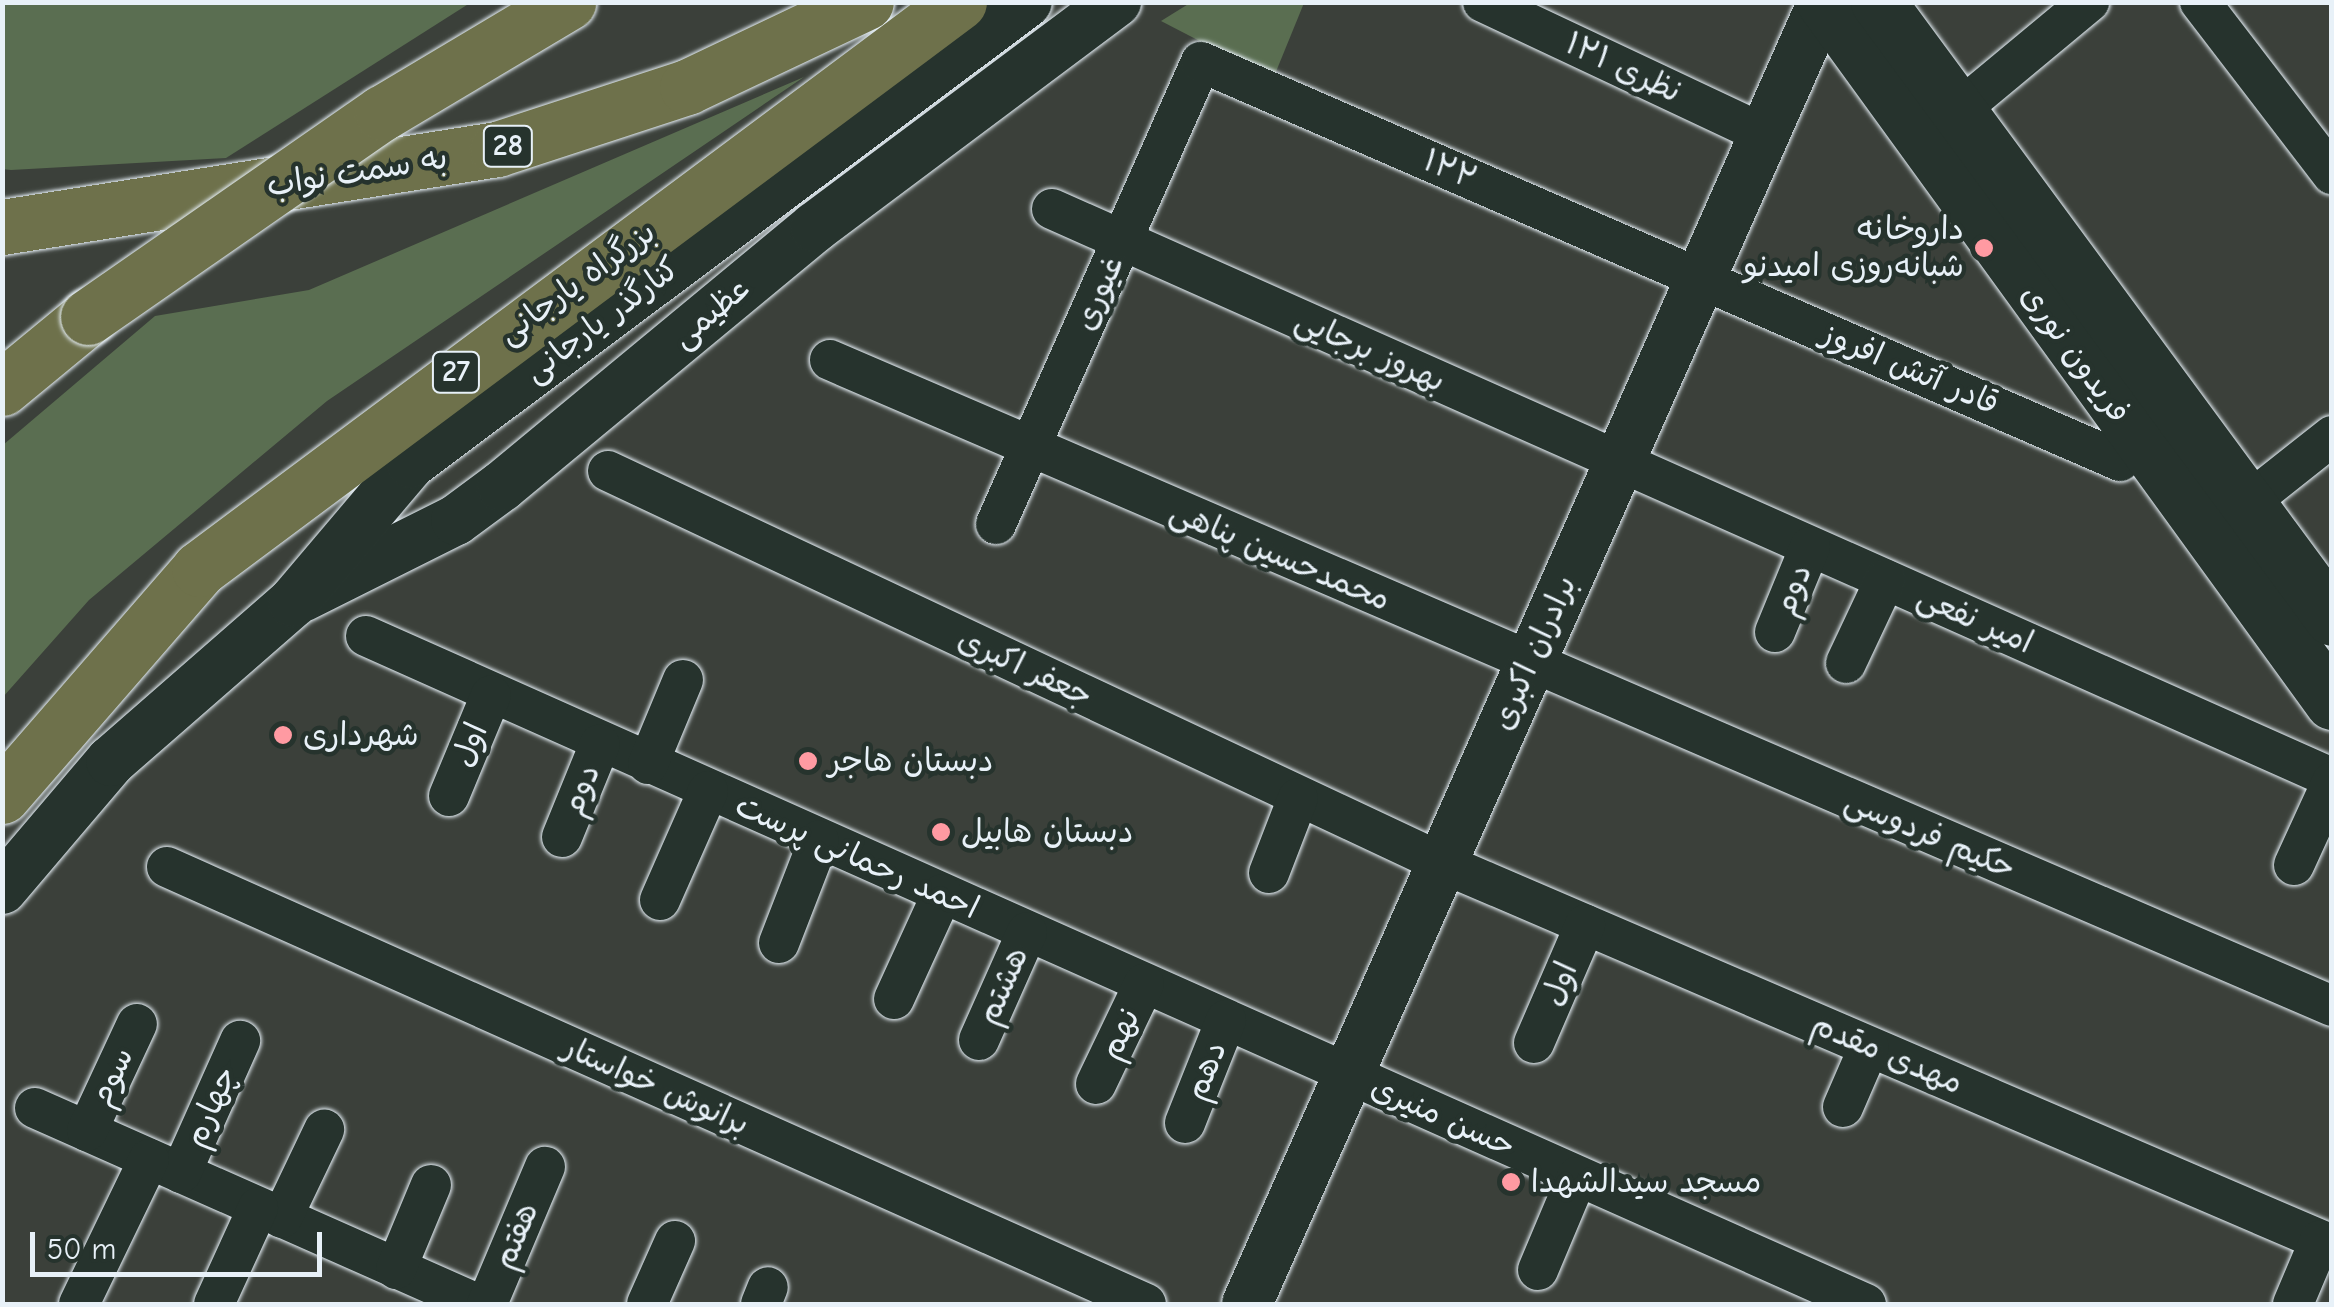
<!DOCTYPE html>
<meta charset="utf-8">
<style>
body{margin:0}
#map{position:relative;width:2334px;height:1307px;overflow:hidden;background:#3b403a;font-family:"Comic Neue","Playpen Sans Arabic",sans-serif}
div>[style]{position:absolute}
.green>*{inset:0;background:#5a6e51}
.roads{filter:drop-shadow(0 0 2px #e8f1f8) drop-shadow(0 0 2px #e8f1f8)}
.minor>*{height:40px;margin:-20px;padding:0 20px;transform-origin:20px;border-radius:20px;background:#26332d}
.tertiary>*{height:50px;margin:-25px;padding:0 25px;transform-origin:25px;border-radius:25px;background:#26332d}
.secondary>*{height:55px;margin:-27.5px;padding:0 27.5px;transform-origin:27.5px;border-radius:27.5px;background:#26332d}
.trunk>*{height:55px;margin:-27.5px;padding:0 27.5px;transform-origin:27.5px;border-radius:27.5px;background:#6e714b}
.bridges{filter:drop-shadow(0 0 2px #e8f1f8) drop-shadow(0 0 2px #e8f1f8)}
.trunk-bridge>*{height:55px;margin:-27.5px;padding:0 27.5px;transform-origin:27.5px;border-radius:27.5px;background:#6e714b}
.dots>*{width:28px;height:28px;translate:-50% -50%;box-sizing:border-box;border:5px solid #26332d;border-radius:50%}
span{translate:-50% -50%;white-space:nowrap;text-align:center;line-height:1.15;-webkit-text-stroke:9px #26332d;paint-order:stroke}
.shield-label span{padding:2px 8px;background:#26332d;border:2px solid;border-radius:8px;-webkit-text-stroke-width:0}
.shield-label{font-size:30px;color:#e8f1f8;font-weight:700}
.street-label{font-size:32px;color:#e8f1f8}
.poi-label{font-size:32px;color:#e8f1f8}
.right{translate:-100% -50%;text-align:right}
.left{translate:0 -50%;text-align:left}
.frame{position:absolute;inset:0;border:5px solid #e8f1f8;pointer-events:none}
.scale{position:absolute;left:30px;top:1232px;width:292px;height:45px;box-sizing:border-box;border:5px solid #e8f1f8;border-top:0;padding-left:12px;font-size:30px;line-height:35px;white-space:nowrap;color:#e8f1f8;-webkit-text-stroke:8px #26332d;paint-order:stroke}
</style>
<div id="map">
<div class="green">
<div style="clip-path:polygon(3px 2px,470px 2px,470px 3px,226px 158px,11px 170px,2px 169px)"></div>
<div style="clip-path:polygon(1190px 3px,1304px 3px,1273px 79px,1161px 21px)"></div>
<div style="clip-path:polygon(804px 77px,327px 401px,89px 600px,3px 697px,3px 445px,155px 316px,309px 290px)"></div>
</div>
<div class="roads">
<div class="minor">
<div style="left:1483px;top:2px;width:310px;rotate:25.2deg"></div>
<div style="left:2200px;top:2px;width:217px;rotate:52.5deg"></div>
<div style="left:1960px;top:109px;width:168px;rotate:-39.7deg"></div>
<div style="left:1052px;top:209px;width:1401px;rotate:23.97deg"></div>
<div style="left:830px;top:360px;width:1635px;rotate:23.27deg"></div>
<div style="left:608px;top:471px;width:922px;rotate:25.17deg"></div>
<div style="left:1442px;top:863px;width:969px;rotate:23.23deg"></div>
<div style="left:2245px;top:505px;width:111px;rotate:-38.4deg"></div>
<div style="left:996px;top:524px;width:505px;rotate:-66.07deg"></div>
<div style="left:1201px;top:62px;width:1002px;rotate:23.47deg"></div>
<div style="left:1775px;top:632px;width:92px;rotate:-67.6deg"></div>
<div style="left:366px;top:636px;width:1642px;rotate:24.01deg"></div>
<div style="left:1846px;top:663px;width:92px;rotate:-64.8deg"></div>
<div style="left:648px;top:764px;width:91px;rotate:-67.4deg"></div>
<div style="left:449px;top:796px;width:109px;rotate:-67.4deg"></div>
<div style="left:562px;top:837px;width:100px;rotate:-67.8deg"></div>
<div style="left:2294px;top:865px;width:91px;rotate:-65.4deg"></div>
<div style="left:167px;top:867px;width:1072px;rotate:24.05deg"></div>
<div style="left:1269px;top:873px;width:80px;rotate:-68.9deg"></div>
<div style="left:660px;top:900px;width:119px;rotate:-66.2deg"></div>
<div style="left:779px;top:943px;width:110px;rotate:-68.8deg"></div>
<div style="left:894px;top:999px;width:115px;rotate:-65.4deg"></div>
<div style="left:979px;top:1040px;width:118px;rotate:-66deg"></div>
<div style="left:1534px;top:1043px;width:129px;rotate:-66.6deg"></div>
<div style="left:1096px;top:1084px;width:111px;rotate:-64.4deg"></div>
<div style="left:1843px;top:1107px;width:65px;rotate:-66.6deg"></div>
<div style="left:35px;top:1108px;width:484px;rotate:23.9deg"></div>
<div style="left:1185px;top:1123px;width:111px;rotate:-68.3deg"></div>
<div style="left:87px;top:1131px;width:118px;rotate:-65deg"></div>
<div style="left:181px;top:1173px;width:145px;rotate:-65.9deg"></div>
<div style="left:282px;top:1218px;width:98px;rotate:-64.5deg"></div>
<div style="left:396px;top:1269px;width:91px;rotate:-67.4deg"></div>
<div style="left:1538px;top:1270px;width:101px;rotate:-67.2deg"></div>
<div style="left:79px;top:1304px;width:161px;rotate:-64.2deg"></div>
<div style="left:214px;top:1304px;width:106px;rotate:-65.4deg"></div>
<div style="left:487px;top:1304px;width:149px;rotate:-67.1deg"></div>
<div style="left:647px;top:1304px;width:69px;rotate:-66deg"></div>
<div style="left:761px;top:1304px;width:18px;rotate:-68deg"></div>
<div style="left:2293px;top:1304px;width:69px;rotate:-67.1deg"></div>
</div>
<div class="tertiary">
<div style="left:302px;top:597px;width:172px;rotate:-26.6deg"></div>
<div style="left:456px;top:520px;width:57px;rotate:-36.5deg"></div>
<div style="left:502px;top:486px;width:406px;rotate:-39.6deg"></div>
<div style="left:815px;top:227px;width:376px;rotate:-36.8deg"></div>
<div style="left:2px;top:889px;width:168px;rotate:-49.6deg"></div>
<div style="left:111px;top:761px;width:242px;rotate:-41.1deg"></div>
<div style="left:293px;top:602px;width:182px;rotate:-49.7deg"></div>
<div style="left:411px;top:463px;width:769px;rotate:-36.81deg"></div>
<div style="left:1247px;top:1304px;width:1424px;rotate:-66.14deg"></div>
</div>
<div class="secondary">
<div style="left:1824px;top:2px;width:865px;rotate:54.03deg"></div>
<div style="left:1878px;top:2px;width:765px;rotate:53.61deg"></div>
</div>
<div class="trunk">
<div style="left:2px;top:227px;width:501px;rotate:-8.95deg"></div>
<div style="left:497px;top:149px;width:200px;rotate:-18.1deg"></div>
<div style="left:687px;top:87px;width:198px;rotate:-25.4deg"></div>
<div style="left:2px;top:388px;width:112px;rotate:-39.5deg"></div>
<div style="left:2px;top:796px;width:301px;rotate:-49deg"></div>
<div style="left:199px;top:569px;width:948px;rotate:-36.72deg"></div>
</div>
</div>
<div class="bridges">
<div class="trunk-bridge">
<div style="left:88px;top:317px;width:358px;rotate:-34.8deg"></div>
<div style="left:382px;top:113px;width:217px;rotate:-30.8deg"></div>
</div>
</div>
<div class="dots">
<div style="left:1984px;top:248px;background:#ff9aa2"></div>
<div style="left:283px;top:735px;background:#ff9aa2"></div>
<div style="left:808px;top:761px;background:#ff9aa2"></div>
<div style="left:941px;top:832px;background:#ff9aa2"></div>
<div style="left:1511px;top:1182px;background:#ff9aa2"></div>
</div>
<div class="shield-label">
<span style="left:508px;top:146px">28</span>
<span style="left:456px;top:372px">27</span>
</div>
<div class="street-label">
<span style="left:1623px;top:68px;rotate:25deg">نظری ۱۲۱</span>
<span style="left:1450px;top:170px;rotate:23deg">۱۲۲</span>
<span style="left:357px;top:172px;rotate:-9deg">به سمت نواب</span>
<span style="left:577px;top:283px;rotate:-36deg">بزرگراه یارجانی</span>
<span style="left:1099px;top:293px;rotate:-66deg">غیوری</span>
<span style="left:711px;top:313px;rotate:-40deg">عظیمی</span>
<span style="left:602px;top:320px;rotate:-37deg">کنارگذر یارجانی</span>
<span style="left:1370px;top:351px;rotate:24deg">بهروز برجایی</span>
<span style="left:2075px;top:354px;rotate:54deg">فریدون نوری</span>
<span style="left:1910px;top:369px;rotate:23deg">قادر آتش افروز</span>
<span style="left:1280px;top:556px;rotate:23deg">محمدحسین پناهی</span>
<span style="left:1793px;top:590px;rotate:-68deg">دوم</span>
<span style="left:1975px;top:620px;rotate:24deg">امیر نفعی</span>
<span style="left:1534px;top:653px;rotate:-66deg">برادران اکبری</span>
<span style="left:1025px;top:668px;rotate:25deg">جعفر اکبری</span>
<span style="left:470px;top:745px;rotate:-67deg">اول</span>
<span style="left:581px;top:790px;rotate:-67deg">دوم</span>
<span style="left:1930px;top:835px;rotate:23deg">حکیم فردوسی</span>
<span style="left:857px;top:857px;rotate:24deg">احمد رحمانی پرست</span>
<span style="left:1560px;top:984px;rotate:-67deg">اول</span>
<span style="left:1003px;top:986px;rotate:-66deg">هشتم</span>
<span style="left:1120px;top:1034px;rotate:-64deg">نهم</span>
<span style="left:1887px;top:1054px;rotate:23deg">مهدی مقدم</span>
<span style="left:1206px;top:1071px;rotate:-68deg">دهم</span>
<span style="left:112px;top:1077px;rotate:-65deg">سوم</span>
<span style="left:656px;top:1086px;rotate:24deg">برانوش خواستار</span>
<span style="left:211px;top:1107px;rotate:-66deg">چهارم</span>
<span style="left:1443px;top:1117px;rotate:24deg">حسن منیری</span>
<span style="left:516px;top:1236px;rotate:-67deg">هفتم</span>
</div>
<div class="poi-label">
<span class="right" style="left:1964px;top:248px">داروخانه<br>شبانه‌روزی امیدنو</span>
<span class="left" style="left:303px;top:735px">شهرداری</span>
<span class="left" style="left:828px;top:761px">دبستان هاجر</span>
<span class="left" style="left:961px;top:832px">دبستان هابیل</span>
<span class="left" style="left:1531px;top:1182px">مسجد سیدالشهدا</span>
</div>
<div class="frame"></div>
<div class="scale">50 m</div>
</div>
